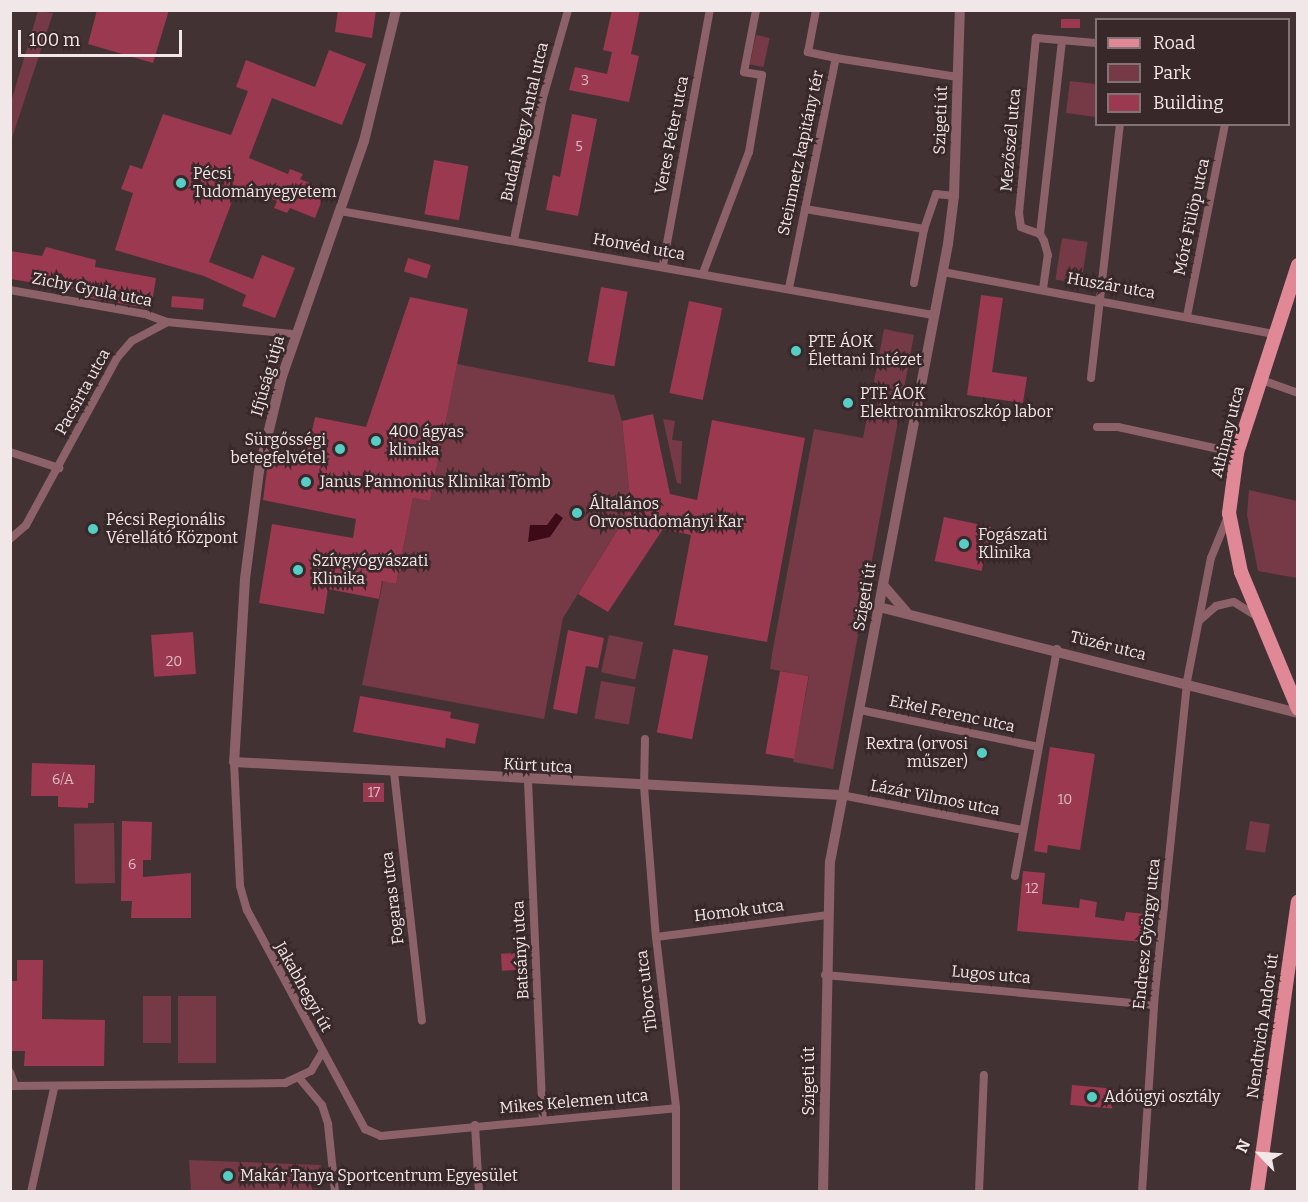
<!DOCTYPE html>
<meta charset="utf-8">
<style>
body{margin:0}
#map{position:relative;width:1308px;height:1202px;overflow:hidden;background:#433234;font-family:Bitter,serif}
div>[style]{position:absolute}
.green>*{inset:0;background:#753a45;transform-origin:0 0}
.water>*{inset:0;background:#3d0a18}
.building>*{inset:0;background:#9a394f;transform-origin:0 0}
.minor>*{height:8px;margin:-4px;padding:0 4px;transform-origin:4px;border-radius:4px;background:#8d6168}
.tertiary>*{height:10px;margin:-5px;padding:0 5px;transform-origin:5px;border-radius:5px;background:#8d6168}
.primary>*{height:14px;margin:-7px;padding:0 7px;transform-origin:7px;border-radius:7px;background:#e18897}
.dots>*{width:16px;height:16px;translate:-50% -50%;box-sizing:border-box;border:3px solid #38282a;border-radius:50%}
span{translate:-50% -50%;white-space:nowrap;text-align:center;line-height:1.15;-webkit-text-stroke:5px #38282a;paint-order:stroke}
.number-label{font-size:14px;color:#dcbcc2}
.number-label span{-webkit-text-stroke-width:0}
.street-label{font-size:16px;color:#f2e7e8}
.poi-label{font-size:16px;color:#f2e7e8}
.left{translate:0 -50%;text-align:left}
.right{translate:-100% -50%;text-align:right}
.frame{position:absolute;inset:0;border:12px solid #f2e7e8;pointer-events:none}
.legend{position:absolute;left:1095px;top:18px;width:195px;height:108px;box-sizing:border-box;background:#38282a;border:2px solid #827476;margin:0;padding:8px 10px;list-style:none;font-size:18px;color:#f2e7e8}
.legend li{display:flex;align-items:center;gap:12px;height:30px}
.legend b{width:30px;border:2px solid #827476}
.north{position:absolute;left:1230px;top:1124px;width:60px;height:60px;-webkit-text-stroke:4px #38282a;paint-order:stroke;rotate:295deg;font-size:16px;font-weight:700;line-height:24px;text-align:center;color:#f2e7e8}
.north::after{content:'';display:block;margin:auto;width:21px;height:27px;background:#f2e7e8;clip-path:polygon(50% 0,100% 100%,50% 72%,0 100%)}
.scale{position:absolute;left:18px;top:30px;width:164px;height:27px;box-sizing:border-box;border:3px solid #f2e7e8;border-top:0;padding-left:8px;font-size:18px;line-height:21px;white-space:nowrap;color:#f2e7e8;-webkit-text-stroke:4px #38282a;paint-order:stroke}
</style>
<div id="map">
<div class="green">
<div style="clip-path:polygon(38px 11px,53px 13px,11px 141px,11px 102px)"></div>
<div style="left:756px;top:35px;width:14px;height:30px;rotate:12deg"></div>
<div style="clip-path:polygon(1070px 81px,1096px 84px,1096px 117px,1066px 113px)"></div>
<div style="left:1062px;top:238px;width:26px;height:42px;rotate:9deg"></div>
<div style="clip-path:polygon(884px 329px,914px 335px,833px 769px,793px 762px,809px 676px,770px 669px,772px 654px,814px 429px,863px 438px)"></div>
<div style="clip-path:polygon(457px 364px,614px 395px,622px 421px,631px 508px,563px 618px,544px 719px,362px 685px,383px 581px,396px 584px,413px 498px,430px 501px)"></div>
<div style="clip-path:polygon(663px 419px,675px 421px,672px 440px,682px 441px,681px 484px,677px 483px)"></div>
<div style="clip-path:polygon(1249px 490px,1297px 501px,1297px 578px,1258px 571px,1247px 515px)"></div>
<div style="left:609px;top:635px;width:35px;height:38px;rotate:12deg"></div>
<div style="left:601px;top:681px;width:35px;height:38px;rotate:10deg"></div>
<div style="left:1250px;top:821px;width:20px;height:29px;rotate:9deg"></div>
<div style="left:114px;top:823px;width:60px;height:40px;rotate:89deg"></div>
<div style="left:143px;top:996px;width:28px;height:47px"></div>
<div style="left:178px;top:996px;width:38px;height:67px"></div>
<div style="clip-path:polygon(189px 1160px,321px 1165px,320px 1177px,307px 1176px,313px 1191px,191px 1191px)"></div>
</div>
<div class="water">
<div style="clip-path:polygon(556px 513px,563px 518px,550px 537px,528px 542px,530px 525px,547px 525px)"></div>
</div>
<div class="building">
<div style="clip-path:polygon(97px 10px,169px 10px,153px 63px,88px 44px)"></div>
<div style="clip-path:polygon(338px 10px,376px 10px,372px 38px,335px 32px)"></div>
<div style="clip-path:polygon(612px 10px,640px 10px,631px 54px,639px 56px,629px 102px,569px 90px,575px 67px,607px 74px,612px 52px,603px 50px)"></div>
<div style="left:1061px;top:19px;width:19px;height:9px"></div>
<div style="clip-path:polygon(329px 50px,366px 64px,342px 125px,272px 98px,249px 158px,288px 174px,290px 169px,303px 174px,300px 179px,326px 190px,315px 218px,290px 208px,287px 213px,274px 208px,277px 201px,238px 186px,209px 262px,253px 279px,262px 255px,295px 268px,275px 318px,242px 306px,246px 295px,204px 276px,115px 250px,133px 193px,121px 189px,130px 165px,142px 169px,163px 114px,231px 135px,248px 91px,236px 87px,246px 60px,315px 87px)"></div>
<div style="clip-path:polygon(572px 114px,597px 119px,578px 216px,546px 210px,553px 175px,560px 177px)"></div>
<div style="left:434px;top:160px;width:35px;height:55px;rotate:10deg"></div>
<div style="clip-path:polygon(46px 247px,96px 260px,95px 267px,156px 278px,151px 309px,90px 298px,91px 292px,10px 279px,10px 251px,42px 256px)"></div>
<div style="left:408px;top:258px;width:24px;height:14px;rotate:17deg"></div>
<div style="left:601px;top:287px;width:27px;height:76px;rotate:10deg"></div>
<div style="clip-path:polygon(981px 295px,1003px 298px,992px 372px,1027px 377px,1023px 403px,967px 395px)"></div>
<div style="left:172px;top:296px;width:32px;height:11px;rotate:5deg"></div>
<div style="clip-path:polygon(410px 297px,468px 309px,430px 501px,413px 498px,396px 584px,382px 581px,379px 599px,328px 589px,324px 614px,259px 603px,272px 524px,353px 538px,356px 519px,263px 500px,267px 469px,270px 456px,305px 463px,315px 417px,366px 427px)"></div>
<div style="left:689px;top:301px;width:34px;height:94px;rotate:12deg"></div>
<div style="clip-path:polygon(653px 414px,670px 494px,697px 500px,712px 420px,805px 438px,767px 642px,674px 625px,691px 535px,663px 529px,608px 612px,578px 594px,631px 508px,622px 421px)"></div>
<div style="left:944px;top:517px;width:48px;height:45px;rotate:12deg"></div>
<div style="clip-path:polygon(568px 630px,604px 638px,598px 668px,586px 666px,577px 714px,553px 709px)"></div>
<div style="left:193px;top:632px;width:42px;height:42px;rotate:86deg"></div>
<div style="left:673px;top:649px;width:36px;height:85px;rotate:11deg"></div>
<div style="left:780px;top:671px;width:29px;height:84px;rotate:10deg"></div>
<div style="clip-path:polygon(360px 696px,451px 712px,450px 718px,479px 724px,475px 744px,446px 738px,445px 748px,353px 732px)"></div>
<div style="clip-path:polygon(1050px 747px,1095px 754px,1080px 850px,1048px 845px,1047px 853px,1034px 851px)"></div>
<div style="clip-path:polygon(32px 763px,95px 765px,94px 803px,88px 803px,88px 808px,58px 807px,58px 796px,31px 796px)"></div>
<div style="left:363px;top:783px;width:21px;height:19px"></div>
<div style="clip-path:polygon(122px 821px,152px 822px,151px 860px,143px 860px,143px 877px,191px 873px,191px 918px,131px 918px,132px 901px,121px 901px)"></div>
<div style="clip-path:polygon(1023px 871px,1045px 873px,1042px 904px,1079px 908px,1080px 899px,1097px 902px,1095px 917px,1124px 921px,1126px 912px,1146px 914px,1143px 942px,1017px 931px)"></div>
<div style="left:515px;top:953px;width:17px;height:14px;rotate:87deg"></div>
<div style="clip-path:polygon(17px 960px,43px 960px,42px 1019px,105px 1020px,104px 1066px,24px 1066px,25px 1051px,10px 1051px,10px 981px,17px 981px)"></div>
<div style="left:1072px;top:1085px;width:42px;height:20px;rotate:5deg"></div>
</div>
<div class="minor">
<div style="left:836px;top:58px;width:123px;rotate:8.9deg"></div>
<div style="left:805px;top:209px;width:121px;rotate:9.5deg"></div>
<div style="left:924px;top:229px;width:37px;rotate:-71deg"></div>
<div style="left:936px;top:194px;width:18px;rotate:6deg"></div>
<div style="left:340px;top:211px;width:602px;rotate:9.95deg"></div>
<div style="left:1040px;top:234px;width:195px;rotate:-83.5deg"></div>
<div style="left:514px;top:240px;width:145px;rotate:-78.5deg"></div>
<div style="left:543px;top:98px;width:91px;rotate:-74.1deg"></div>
<div style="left:663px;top:265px;width:259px;rotate:-79.6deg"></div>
<div style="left:943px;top:272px;width:336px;rotate:10.6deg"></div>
<div style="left:703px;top:273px;width:129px;rotate:-69.2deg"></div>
<div style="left:749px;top:152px;width:78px;rotate:-80.4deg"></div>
<div style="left:762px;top:75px;width:18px;rotate:-171deg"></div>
<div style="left:744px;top:72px;width:63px;rotate:-79deg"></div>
<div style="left:914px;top:283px;width:55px;rotate:-79.5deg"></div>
<div style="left:789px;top:288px;width:235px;rotate:-78.5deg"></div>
<div style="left:836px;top:58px;width:29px;rotate:-168deg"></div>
<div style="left:808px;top:52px;width:43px;rotate:-79.2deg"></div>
<div style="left:1043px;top:289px;width:34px;rotate:-82deg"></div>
<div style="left:1048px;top:255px;width:15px;rotate:-106deg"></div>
<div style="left:1044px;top:241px;width:8px;rotate:-120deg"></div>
<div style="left:1040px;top:234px;width:20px;rotate:-160deg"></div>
<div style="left:1021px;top:227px;width:14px;rotate:-98deg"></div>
<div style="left:1019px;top:213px;width:176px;rotate:-84.5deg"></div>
<div style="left:1036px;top:38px;width:60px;rotate:4.8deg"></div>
<div style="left:10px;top:290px;width:137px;rotate:10.1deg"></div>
<div style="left:145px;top:314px;width:23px;rotate:20deg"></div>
<div style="left:1187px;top:316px;width:196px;rotate:-78.8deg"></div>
<div style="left:1091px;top:378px;width:256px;rotate:-83.5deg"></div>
<div style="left:1259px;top:379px;width:41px;rotate:19.7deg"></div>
<div style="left:1097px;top:427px;width:21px"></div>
<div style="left:1118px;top:427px;width:122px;rotate:12.3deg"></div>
<div style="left:10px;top:452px;width:52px;rotate:18.1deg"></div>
<div style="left:10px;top:539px;width:21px;rotate:-41deg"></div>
<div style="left:26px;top:525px;width:190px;rotate:-61.4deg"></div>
<div style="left:117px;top:358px;width:23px;rotate:-49deg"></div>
<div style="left:132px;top:341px;width:40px;rotate:-28deg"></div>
<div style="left:167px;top:322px;width:129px;rotate:5.4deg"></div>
<div style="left:1200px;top:620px;width:21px;rotate:-41deg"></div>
<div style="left:1216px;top:606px;width:18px;rotate:-13deg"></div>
<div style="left:1234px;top:602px;width:28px;rotate:32deg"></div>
<div style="left:860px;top:710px;width:182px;rotate:11.7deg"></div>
<div style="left:645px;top:739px;width:47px;rotate:91.2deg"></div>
<div style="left:644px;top:786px;width:151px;rotate:85.5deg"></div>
<div style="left:656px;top:937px;width:172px;rotate:83.3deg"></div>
<div style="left:676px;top:1108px;width:84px;rotate:90deg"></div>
<div style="left:234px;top:762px;width:124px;rotate:87.2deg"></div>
<div style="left:240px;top:886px;width:25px;rotate:74deg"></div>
<div style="left:247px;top:910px;width:249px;rotate:61.7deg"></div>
<div style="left:365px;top:1129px;width:17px;rotate:24deg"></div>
<div style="left:381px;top:1136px;width:296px;rotate:-5.4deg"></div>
<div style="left:394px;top:772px;width:250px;rotate:83.6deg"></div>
<div style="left:528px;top:781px;width:337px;rotate:87.5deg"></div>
<div style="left:841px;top:795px;width:185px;rotate:10.9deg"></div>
<div style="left:1015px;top:876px;width:231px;rotate:-79.5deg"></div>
<div style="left:656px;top:937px;width:172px;rotate:-7.3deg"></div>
<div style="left:825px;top:975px;width:330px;rotate:5.2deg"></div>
<div style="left:10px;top:1072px;width:15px;rotate:70deg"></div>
<div style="left:300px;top:1079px;width:34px;rotate:50deg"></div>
<div style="left:322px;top:1105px;width:20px;rotate:72deg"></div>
<div style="left:328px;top:1124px;width:68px;rotate:84.1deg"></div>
<div style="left:10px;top:1086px;width:275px;rotate:-0.6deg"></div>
<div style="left:285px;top:1083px;width:29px;rotate:-25deg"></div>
<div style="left:311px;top:1071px;width:21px;rotate:-59deg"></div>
<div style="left:475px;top:1125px;width:67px;rotate:86.6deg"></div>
<div style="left:31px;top:1192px;width:107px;rotate:-77.5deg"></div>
<div style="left:979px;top:1192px;width:117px;rotate:-87.6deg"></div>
<div style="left:1142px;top:1192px;width:199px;rotate:-86.3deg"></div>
<div style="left:1155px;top:993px;width:314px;rotate:-84.1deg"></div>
<div style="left:1187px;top:681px;width:125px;rotate:-79deg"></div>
<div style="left:1211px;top:558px;width:48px;rotate:-67.8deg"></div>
</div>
<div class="tertiary">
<div style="left:396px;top:10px;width:135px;rotate:103.7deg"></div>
<div style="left:364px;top:141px;width:249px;rotate:109.2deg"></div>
<div style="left:282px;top:376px;width:98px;rotate:103.6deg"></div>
<div style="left:259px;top:471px;width:109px;rotate:97.4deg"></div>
<div style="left:245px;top:579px;width:183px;rotate:93.4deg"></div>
<div style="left:234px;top:762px;width:608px;rotate:3.11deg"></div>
<div style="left:883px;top:585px;width:35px;rotate:49deg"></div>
<div style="left:879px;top:607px;width:432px;rotate:14.2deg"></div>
<div style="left:823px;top:1192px;width:330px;rotate:-88.8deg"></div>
<div style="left:830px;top:862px;width:629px;rotate:-79.19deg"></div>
<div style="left:948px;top:244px;width:48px;rotate:-82.9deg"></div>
<div style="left:954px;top:196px;width:186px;rotate:-88.2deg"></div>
</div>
<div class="primary">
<div style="left:1298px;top:265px;width:198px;rotate:108deg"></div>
<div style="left:1237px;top:453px;width:61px;rotate:97.6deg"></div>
<div style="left:1229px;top:513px;width:60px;rotate:78.5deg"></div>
<div style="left:1241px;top:572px;width:148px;rotate:67.4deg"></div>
<div style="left:1257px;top:1192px;width:293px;rotate:-82deg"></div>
</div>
<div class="dots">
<div style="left:181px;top:183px;background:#55cec6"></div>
<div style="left:796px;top:351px;background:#55cec6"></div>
<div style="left:848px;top:403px;background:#55cec6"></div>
<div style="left:376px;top:441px;background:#55cec6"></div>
<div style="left:340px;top:449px;background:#55cec6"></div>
<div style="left:306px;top:482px;background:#55cec6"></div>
<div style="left:577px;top:513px;background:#55cec6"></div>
<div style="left:93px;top:529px;background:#55cec6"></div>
<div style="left:964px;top:544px;background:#55cec6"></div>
<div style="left:298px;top:570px;background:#55cec6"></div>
<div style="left:982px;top:753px;background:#55cec6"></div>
<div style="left:1092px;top:1097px;background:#55cec6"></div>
<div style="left:228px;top:1176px;background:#55cec6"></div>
</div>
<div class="number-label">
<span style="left:585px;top:81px">3</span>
<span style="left:579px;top:147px">5</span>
<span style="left:174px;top:662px">20</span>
<span style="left:63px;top:780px">6/A</span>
<span style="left:374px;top:793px">17</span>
<span style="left:1065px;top:800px">10</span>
<span style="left:132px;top:865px">6</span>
<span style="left:1032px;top:889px">12</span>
</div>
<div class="street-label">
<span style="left:941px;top:120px;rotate:-88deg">Szigeti út</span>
<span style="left:525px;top:122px;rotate:-77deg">Budai Nagy Antal utca</span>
<span style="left:672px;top:135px;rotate:-79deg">Veres Péter utca</span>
<span style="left:1011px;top:140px;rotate:-85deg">Mezőszél utca</span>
<span style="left:801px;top:153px;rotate:-78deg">Steinmetz kapitány tér</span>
<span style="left:1192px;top:217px;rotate:-78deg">Móré Fülöp utca</span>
<span style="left:639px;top:247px;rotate:10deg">Honvéd utca</span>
<span style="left:1111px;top:286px;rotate:10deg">Huszár utca</span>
<span style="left:92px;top:290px;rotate:11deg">Zichy Gyula utca</span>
<span style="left:268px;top:376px;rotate:-74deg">Ifjúság útja</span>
<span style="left:83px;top:392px;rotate:-61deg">Pacsirta utca</span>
<span style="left:1228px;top:432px;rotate:-76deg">Athinay utca</span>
<span style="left:865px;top:597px;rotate:-80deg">Szigeti út</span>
<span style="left:1108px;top:646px;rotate:14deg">Tüzér utca</span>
<span style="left:952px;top:714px;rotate:12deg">Erkel Ferenc utca</span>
<span style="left:538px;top:766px;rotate:3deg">Kürt utca</span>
<span style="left:935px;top:798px;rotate:11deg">Lázár Vilmos utca</span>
<span style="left:393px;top:898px;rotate:-97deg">Fogaras utca</span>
<span style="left:739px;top:911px;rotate:-7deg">Homok utca</span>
<span style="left:1147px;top:934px;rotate:-84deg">Endresz György utca</span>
<span style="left:521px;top:950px;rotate:-93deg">Batsányi utca</span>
<span style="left:991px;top:975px;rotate:5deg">Lugos utca</span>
<span style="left:303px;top:987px;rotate:61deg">Jakabhegyi út</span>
<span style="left:647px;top:991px;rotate:-97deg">Tiborc utca</span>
<span style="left:1263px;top:1026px;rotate:-82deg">Nendtvich Andor út</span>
<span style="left:809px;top:1081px;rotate:-90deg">Szigeti út</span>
<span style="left:574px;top:1102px;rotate:-5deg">Mikes Kelemen utca</span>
</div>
<div class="poi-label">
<span class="left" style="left:193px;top:183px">Pécsi<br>Tudományegyetem</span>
<span class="left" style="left:808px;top:351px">PTE ÁOK<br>Élettani Intézet</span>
<span class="left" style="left:860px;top:403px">PTE ÁOK<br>Elektronmikroszkóp labor</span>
<span class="left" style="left:389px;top:441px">400 ágyas<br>klinika</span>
<span class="right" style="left:326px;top:449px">Sürgősségi<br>betegfelvétel</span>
<span class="left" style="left:320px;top:482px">Janus Pannonius Klinikai Tömb</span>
<span class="left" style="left:589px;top:513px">Általános<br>Orvostudományi Kar</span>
<span class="left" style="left:106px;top:529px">Pécsi Regionális<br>Vérellátó Központ</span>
<span class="left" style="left:978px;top:544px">Fogászati<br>Klinika</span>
<span class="left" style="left:312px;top:570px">Szívgyógyászati<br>Klinika</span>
<span class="right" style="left:968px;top:753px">Rextra (orvosi<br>műszer)</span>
<span class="left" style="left:1104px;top:1097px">Adóügyi osztály</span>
<span class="left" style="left:240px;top:1176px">Makár Tanya Sportcentrum Egyesület</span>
</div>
<div class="frame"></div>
<ul class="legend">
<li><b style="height:8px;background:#e18897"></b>Road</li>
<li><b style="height:16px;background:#753a45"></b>Park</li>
<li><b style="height:16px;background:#9a394f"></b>Building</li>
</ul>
<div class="north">N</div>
<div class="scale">100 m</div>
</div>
